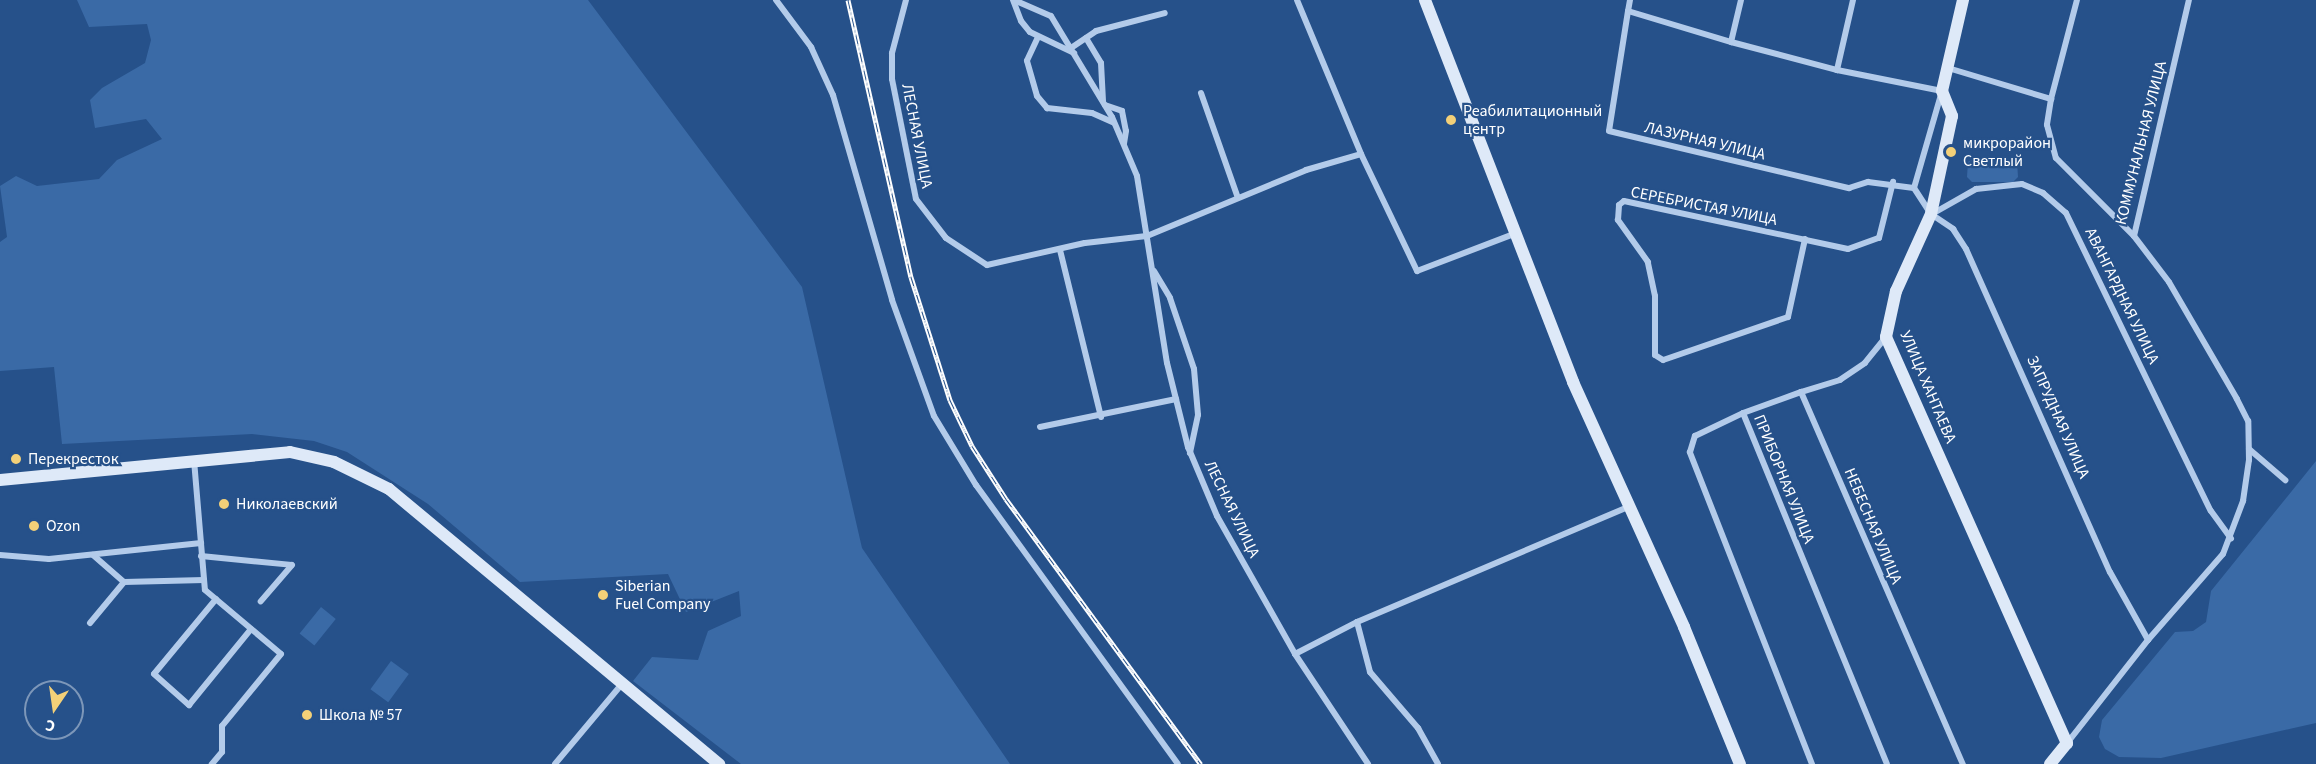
<!DOCTYPE html>
<meta charset="utf-8">
<style>
body{margin:0}
#map{position:relative;width:2316px;height:764px;overflow:hidden;background:#26518a;font-family:"Source Sans 3",sans-serif}
div>[style]{position:absolute}
.green>*{inset:0;background:#3a6aa6;transform-origin:0 0}
.street>*{height:6px;margin:-3px;padding:0 3px;transform-origin:3px;border-radius:3px;background:#b3cbea}
.secondary>*{height:12px;margin:-6px;padding:0 6px;transform-origin:6px;border-radius:6px;background:#dee9f8}
.rail>*{height:5px;margin-top:-2.5px;transform-origin:0;background:repeating-linear-gradient(90deg,#26518a 0 9px,#fff 0 18px);box-sizing:border-box;border-block:2px solid #fff}
.dots>*{width:16px;height:16px;translate:-50% -50%;box-sizing:border-box;border:3px solid #26518a;border-radius:50%}
span{translate:-50% -50%;white-space:nowrap;text-align:center;line-height:1.15;-webkit-text-stroke:4.5px #26518a;paint-order:stroke}
.poi-label{font-size:16px;color:#fff}
.left{translate:0 -50%;text-align:left}
.street-label{font-size:16px;color:#fff}
.north{position:absolute;left:24px;top:680px;width:60px;height:60px;box-sizing:border-box;background:#26518a;border:2px solid #7d97b9;border-radius:50%;rotate:193deg;font-size:16px;font-weight:700;line-height:24px;text-align:center;color:#fff}
.north::after{content:'';display:block;margin:auto;width:21px;height:27px;background:#f3d078;clip-path:polygon(50% 0,100% 100%,50% 72%,0 100%)}
</style>
<div id="map">
<div class="green">
<div style="clip-path:polygon(77px 0,588px 0,802px 287px,862px 548px,1010px 764px,741px 764px,633px 681px,652px 657px,698px 660px,708px 631px,741px 616px,739px 591px,686px 612px,668px 574px,520px 582px,428px 504px,347px 452px,314px 441px,252px 434px,62px 444px,54px 367px,0 371px,0 242px,7px 237px,0 186px,16px 176px,37px 186px,99px 179px,117px 160px,162px 139px,146px 119px,95px 128px,90px 100px,102px 88px,145px 63px,151px 40px,147px 24px,89px 27px)"></div>
<div style="clip-path:polygon(1975px 158px,2012px 159px,2017px 162px,2018px 177px,2013px 182px,1972px 182px,1967px 177px,1968px 162px)"></div>
<div style="clip-path:polygon(2316px 461px,2316px 723px,2161px 758px,2119px 757px,2105px 749px,2099px 737px,2102px 720px,2175px 632px,2193px 631px,2206px 622px,2211px 591px)"></div>
<div style="left:321px;top:607px;width:19px;height:34px;rotate:39deg"></div>
<div style="left:391px;top:661px;width:22px;height:35px;rotate:36deg"></div>
</div>
<div class="street">
<div style="left:776px;top:0;width:59px;rotate:53.3deg"></div>
<div style="left:811px;top:47px;width:53px;rotate:65.4deg"></div>
<div style="left:833px;top:95px;width:213px;rotate:73.9deg"></div>
<div style="left:892px;top:300px;width:123px;rotate:70.1deg"></div>
<div style="left:934px;top:416px;width:81px;rotate:58.7deg"></div>
<div style="left:976px;top:485px;width:344px;rotate:54.1deg"></div>
<div style="left:906px;top:0;width:55px;rotate:104.8deg"></div>
<div style="left:892px;top:53px;width:26px;rotate:90deg"></div>
<div style="left:892px;top:79px;width:122px;rotate:78.7deg"></div>
<div style="left:916px;top:199px;width:49px;rotate:52.4deg"></div>
<div style="left:946px;top:238px;width:49px;rotate:33.4deg"></div>
<div style="left:987px;top:265px;width:100px;rotate:-12.7deg"></div>
<div style="left:1085px;top:243px;width:62px;rotate:-6.4deg"></div>
<div style="left:1147px;top:236px;width:172px;rotate:-22.5deg"></div>
<div style="left:1306px;top:170px;width:57px;rotate:-16.2deg"></div>
<div style="left:1013px;top:0;width:22px;rotate:69deg"></div>
<div style="left:1021px;top:21px;width:14px;rotate:51deg"></div>
<div style="left:1030px;top:32px;width:49px;rotate:25.5deg"></div>
<div style="left:1014px;top:0;width:40px;rotate:23.4deg"></div>
<div style="left:1051px;top:16px;width:118px;rotate:58.9deg"></div>
<div style="left:1112px;top:117px;width:64px;rotate:67deg"></div>
<div style="left:1137px;top:176px;width:189px;rotate:80.9deg"></div>
<div style="left:1167px;top:363px;width:87px;rotate:76deg"></div>
<div style="left:1188px;top:447px;width:75px;rotate:67.2deg"></div>
<div style="left:1217px;top:516px;width:159px;rotate:60.5deg"></div>
<div style="left:1295px;top:654px;width:132px;rotate:56.4deg"></div>
<div style="left:1297px;top:0;width:167px;rotate:67.4deg"></div>
<div style="left:1361px;top:154px;width:130px;rotate:64.4deg"></div>
<div style="left:1417px;top:271px;width:104px;rotate:-20.9deg"></div>
<div style="left:1630px;top:0;width:11px;rotate:100deg"></div>
<div style="left:1628px;top:11px;width:108px;rotate:16.8deg"></div>
<div style="left:1741px;top:0;width:43px;rotate:103.4deg"></div>
<div style="left:1731px;top:42px;width:110px;rotate:14.8deg"></div>
<div style="left:1853px;top:0;width:72px;rotate:102.9deg"></div>
<div style="left:1837px;top:70px;width:107px;rotate:11.3deg"></div>
<div style="left:1942px;top:91px;width:101px;rotate:106.1deg"></div>
<div style="left:1914px;top:188px;width:31px;rotate:57deg"></div>
<div style="left:1931px;top:214px;width:27px;rotate:34deg"></div>
<div style="left:1953px;top:229px;width:24px;rotate:57deg"></div>
<div style="left:1966px;top:249px;width:354px;rotate:66deg"></div>
<div style="left:2110px;top:572px;width:78px;rotate:60.8deg"></div>
<div style="left:1628px;top:11px;width:121px;rotate:99deg"></div>
<div style="left:1609px;top:131px;width:247px;rotate:13.4deg"></div>
<div style="left:1849px;top:188px;width:20px;rotate:-18deg"></div>
<div style="left:1868px;top:182px;width:46px;rotate:7.4deg"></div>
<div style="left:1038px;top:37px;width:26px;rotate:115deg"></div>
<div style="left:1027px;top:61px;width:36px;rotate:74deg"></div>
<div style="left:1037px;top:96px;width:16px;rotate:50deg"></div>
<div style="left:1047px;top:108px;width:45px;rotate:6.3deg"></div>
<div style="left:1092px;top:113px;width:24px;rotate:24deg"></div>
<div style="left:1086px;top:38px;width:29px;rotate:59deg"></div>
<div style="left:1101px;top:63px;width:38px;rotate:87deg"></div>
<div style="left:1071px;top:48px;width:30px;rotate:-34deg"></div>
<div style="left:1096px;top:31px;width:71px;rotate:-14.6deg"></div>
<div style="left:1948px;top:68px;width:108px;rotate:16.8deg"></div>
<div style="left:2051px;top:99px;width:102px;rotate:-75.3deg"></div>
<div style="left:1201px;top:93px;width:111px;rotate:70.6deg"></div>
<div style="left:2051px;top:99px;width:26px;rotate:99deg"></div>
<div style="left:2047px;top:125px;width:34px;rotate:75deg"></div>
<div style="left:2056px;top:158px;width:110px;rotate:45deg"></div>
<div style="left:2134px;top:236px;width:242px;rotate:-76.9deg"></div>
<div style="left:1105px;top:105px;width:18px;rotate:19deg"></div>
<div style="left:1122px;top:111px;width:20px;rotate:79deg"></div>
<div style="left:1126px;top:131px;width:13px;rotate:99deg"></div>
<div style="left:1932px;top:214px;width:51px;rotate:-29.6deg"></div>
<div style="left:1976px;top:189px;width:46px;rotate:-6.2deg"></div>
<div style="left:2022px;top:184px;width:23px;rotate:23deg"></div>
<div style="left:2043px;top:193px;width:30px;rotate:41deg"></div>
<div style="left:2066px;top:213px;width:331px;rotate:64.1deg"></div>
<div style="left:2211px;top:511px;width:34px;rotate:54deg"></div>
<div style="left:1805px;top:239px;width:80px;rotate:102.3deg"></div>
<div style="left:1788px;top:317px;width:132px;rotate:161deg"></div>
<div style="left:1663px;top:360px;width:9px;rotate:-148deg"></div>
<div style="left:1655px;top:355px;width:59px;rotate:-90deg"></div>
<div style="left:1655px;top:296px;width:35px;rotate:-102deg"></div>
<div style="left:1648px;top:262px;width:52px;rotate:-125.5deg"></div>
<div style="left:1618px;top:220px;width:15px;rotate:-86deg"></div>
<div style="left:1619px;top:205px;width:6px;rotate:-39deg"></div>
<div style="left:1624px;top:201px;width:229px;rotate:12.1deg"></div>
<div style="left:1848px;top:249px;width:33px;rotate:-20deg"></div>
<div style="left:1879px;top:238px;width:58px;rotate:-76deg"></div>
<div style="left:1060px;top:250px;width:172px;rotate:76.2deg"></div>
<div style="left:1154px;top:271px;width:31px;rotate:59deg"></div>
<div style="left:1170px;top:298px;width:75px;rotate:71.3deg"></div>
<div style="left:1194px;top:369px;width:46px;rotate:85deg"></div>
<div style="left:1198px;top:415px;width:39px;rotate:102deg"></div>
<div style="left:1885px;top:338px;width:32px;rotate:129deg"></div>
<div style="left:1865px;top:363px;width:30px;rotate:146deg"></div>
<div style="left:1840px;top:380px;width:41px;rotate:162.9deg"></div>
<div style="left:1801px;top:392px;width:406px;rotate:66.5deg"></div>
<div style="left:1743px;top:413px;width:62px;rotate:-19.9deg"></div>
<div style="left:1040px;top:427px;width:139px;rotate:-11.6deg"></div>
<div style="left:2249px;top:449px;width:48px;rotate:40.7deg"></div>
<div style="left:194px;top:460px;width:130px;rotate:85.2deg"></div>
<div style="left:205px;top:590px;width:99px;rotate:40.1deg"></div>
<div style="left:281px;top:654px;width:93px;rotate:129.3deg"></div>
<div style="left:222px;top:726px;width:26px;rotate:90deg"></div>
<div style="left:222px;top:752px;width:16px;rotate:130deg"></div>
<div style="left:0;top:555px;width:49px;rotate:4.7deg"></div>
<div style="left:49px;top:559px;width:153px;rotate:-6deg"></div>
<div style="left:93px;top:555px;width:41px;rotate:41.1deg"></div>
<div style="left:201px;top:556px;width:91px;rotate:5.6deg"></div>
<div style="left:292px;top:565px;width:48px;rotate:130.7deg"></div>
<div style="left:216px;top:599px;width:97px;rotate:129.6deg"></div>
<div style="left:154px;top:674px;width:47px;rotate:41.5deg"></div>
<div style="left:189px;top:705px;width:98px;rotate:-50.8deg"></div>
<div style="left:1357px;top:622px;width:52px;rotate:75.4deg"></div>
<div style="left:1370px;top:672px;width:74px;rotate:49.4deg"></div>
<div style="left:1418px;top:728px;width:41px;rotate:60.9deg"></div>
<div style="left:90px;top:623px;width:53px;rotate:-50.3deg"></div>
<div style="left:124px;top:582px;width:80px;rotate:-1.4deg"></div>
<div style="left:1295px;top:654px;width:70px;rotate:-27.3deg"></div>
<div style="left:1357px;top:622px;width:297px;rotate:-23deg"></div>
<div style="left:2068px;top:742px;width:130px;rotate:-51.9deg"></div>
<div style="left:2148px;top:640px;width:114px;rotate:-48.9deg"></div>
<div style="left:2223px;top:554px;width:57px;rotate:-69.3deg"></div>
<div style="left:2243px;top:501px;width:41px;rotate:-81.7deg"></div>
<div style="left:2249px;top:460px;width:39px;rotate:-91deg"></div>
<div style="left:2248px;top:421px;width:25px;rotate:-117deg"></div>
<div style="left:2237px;top:399px;width:135px;rotate:-120.2deg"></div>
<div style="left:2169px;top:282px;width:58px;rotate:-127.3deg"></div>
<div style="left:555px;top:764px;width:104px;rotate:-50.1deg"></div>
<div style="left:1812px;top:764px;width:335px;rotate:-111.4deg"></div>
<div style="left:1690px;top:452px;width:17px;rotate:-73deg"></div>
<div style="left:1695px;top:436px;width:53px;rotate:-25.6deg"></div>
<div style="left:1743px;top:413px;width:379px;rotate:67.7deg"></div>
</div>
<div class="secondary">
<div style="left:1425px;top:0;width:410px;rotate:68.8deg"></div>
<div style="left:1573px;top:382px;width:269px;rotate:65.6deg"></div>
<div style="left:1684px;top:627px;width:148px;rotate:67.8deg"></div>
<div style="left:1963px;top:0;width:93px;rotate:103deg"></div>
<div style="left:1942px;top:91px;width:27px;rotate:68deg"></div>
<div style="left:1952px;top:116px;width:100px;rotate:102.1deg"></div>
<div style="left:1931px;top:214px;width:85px;rotate:114.4deg"></div>
<div style="left:1896px;top:291px;width:47px;rotate:102.3deg"></div>
<div style="left:1886px;top:337px;width:445px;rotate:66deg"></div>
<div style="left:2067px;top:743px;width:27px;rotate:129deg"></div>
<div style="left:0;top:480px;width:291px;rotate:-5.5deg"></div>
<div style="left:290px;top:452px;width:45px;rotate:12.8deg"></div>
<div style="left:334px;top:462px;width:61px;rotate:26.1deg"></div>
<div style="left:389px;top:489px;width:430px;rotate:39.8deg"></div>
</div>
<div class="rail">
<div style="left:848px;top:0;width:284px;rotate:77.2deg"></div>
<div style="left:911px;top:277px;width:129px;rotate:72.4deg"></div>
<div style="left:950px;top:400px;width:51px;rotate:64.4deg"></div>
<div style="left:972px;top:446px;width:63px;rotate:57.3deg"></div>
<div style="left:1006px;top:499px;width:329px;rotate:53.7deg"></div>
</div>
<div class="dots">
<div style="left:1451px;top:120px;background:#f3d078"></div>
<div style="left:1951px;top:152px;background:#f3d078"></div>
<div style="left:16px;top:459px;background:#f3d078"></div>
<div style="left:224px;top:504px;background:#f3d078"></div>
<div style="left:34px;top:526px;background:#f3d078"></div>
<div style="left:603px;top:595px;background:#f3d078"></div>
<div style="left:307px;top:715px;background:#f3d078"></div>
</div>
<div class="poi-label">
<span class="left" style="left:1463px;top:120px">Реабилитационный<br>центр</span>
<span class="left" style="left:1963px;top:152px">микрорайон<br>Светлый</span>
<span class="left" style="left:28px;top:459px">Перекресток</span>
<span class="left" style="left:236px;top:504px">Николаевский</span>
<span class="left" style="left:46px;top:526px">Ozon</span>
<span class="left" style="left:615px;top:595px">Siberian<br>Fuel Company</span>
<span class="left" style="left:319px;top:715px">Школа № 57</span>
</div>
<div class="street-label">
<span style="left:917px;top:136px;rotate:79deg">ЛЕСНАЯ УЛИЦА</span>
<span style="left:1705px;top:141px;rotate:13deg">ЛАЗУРНАЯ УЛИЦА</span>
<span style="left:2141px;top:143px;rotate:-76deg">КОММУНАЛЬНАЯ УЛИЦА</span>
<span style="left:1704px;top:206px;rotate:11deg">СЕРЕБРИСТАЯ УЛИЦА</span>
<span style="left:2122px;top:296px;rotate:64deg">АВАНГАРДНАЯ УЛИЦА</span>
<span style="left:1928px;top:387px;rotate:67deg">УЛИЦА ХАНТАЕВА</span>
<span style="left:2058px;top:417px;rotate:66deg">ЗАПРУДНАЯ УЛИЦА</span>
<span style="left:1784px;top:479px;rotate:68deg">ПРИБОРНАЯ УЛИЦА</span>
<span style="left:1232px;top:509px;rotate:64deg">ЛЕСНАЯ УЛИЦА</span>
<span style="left:1873px;top:526px;rotate:67deg">НЕБЕСНАЯ УЛИЦА</span>
</div>
<div class="north">С</div>
</div>
